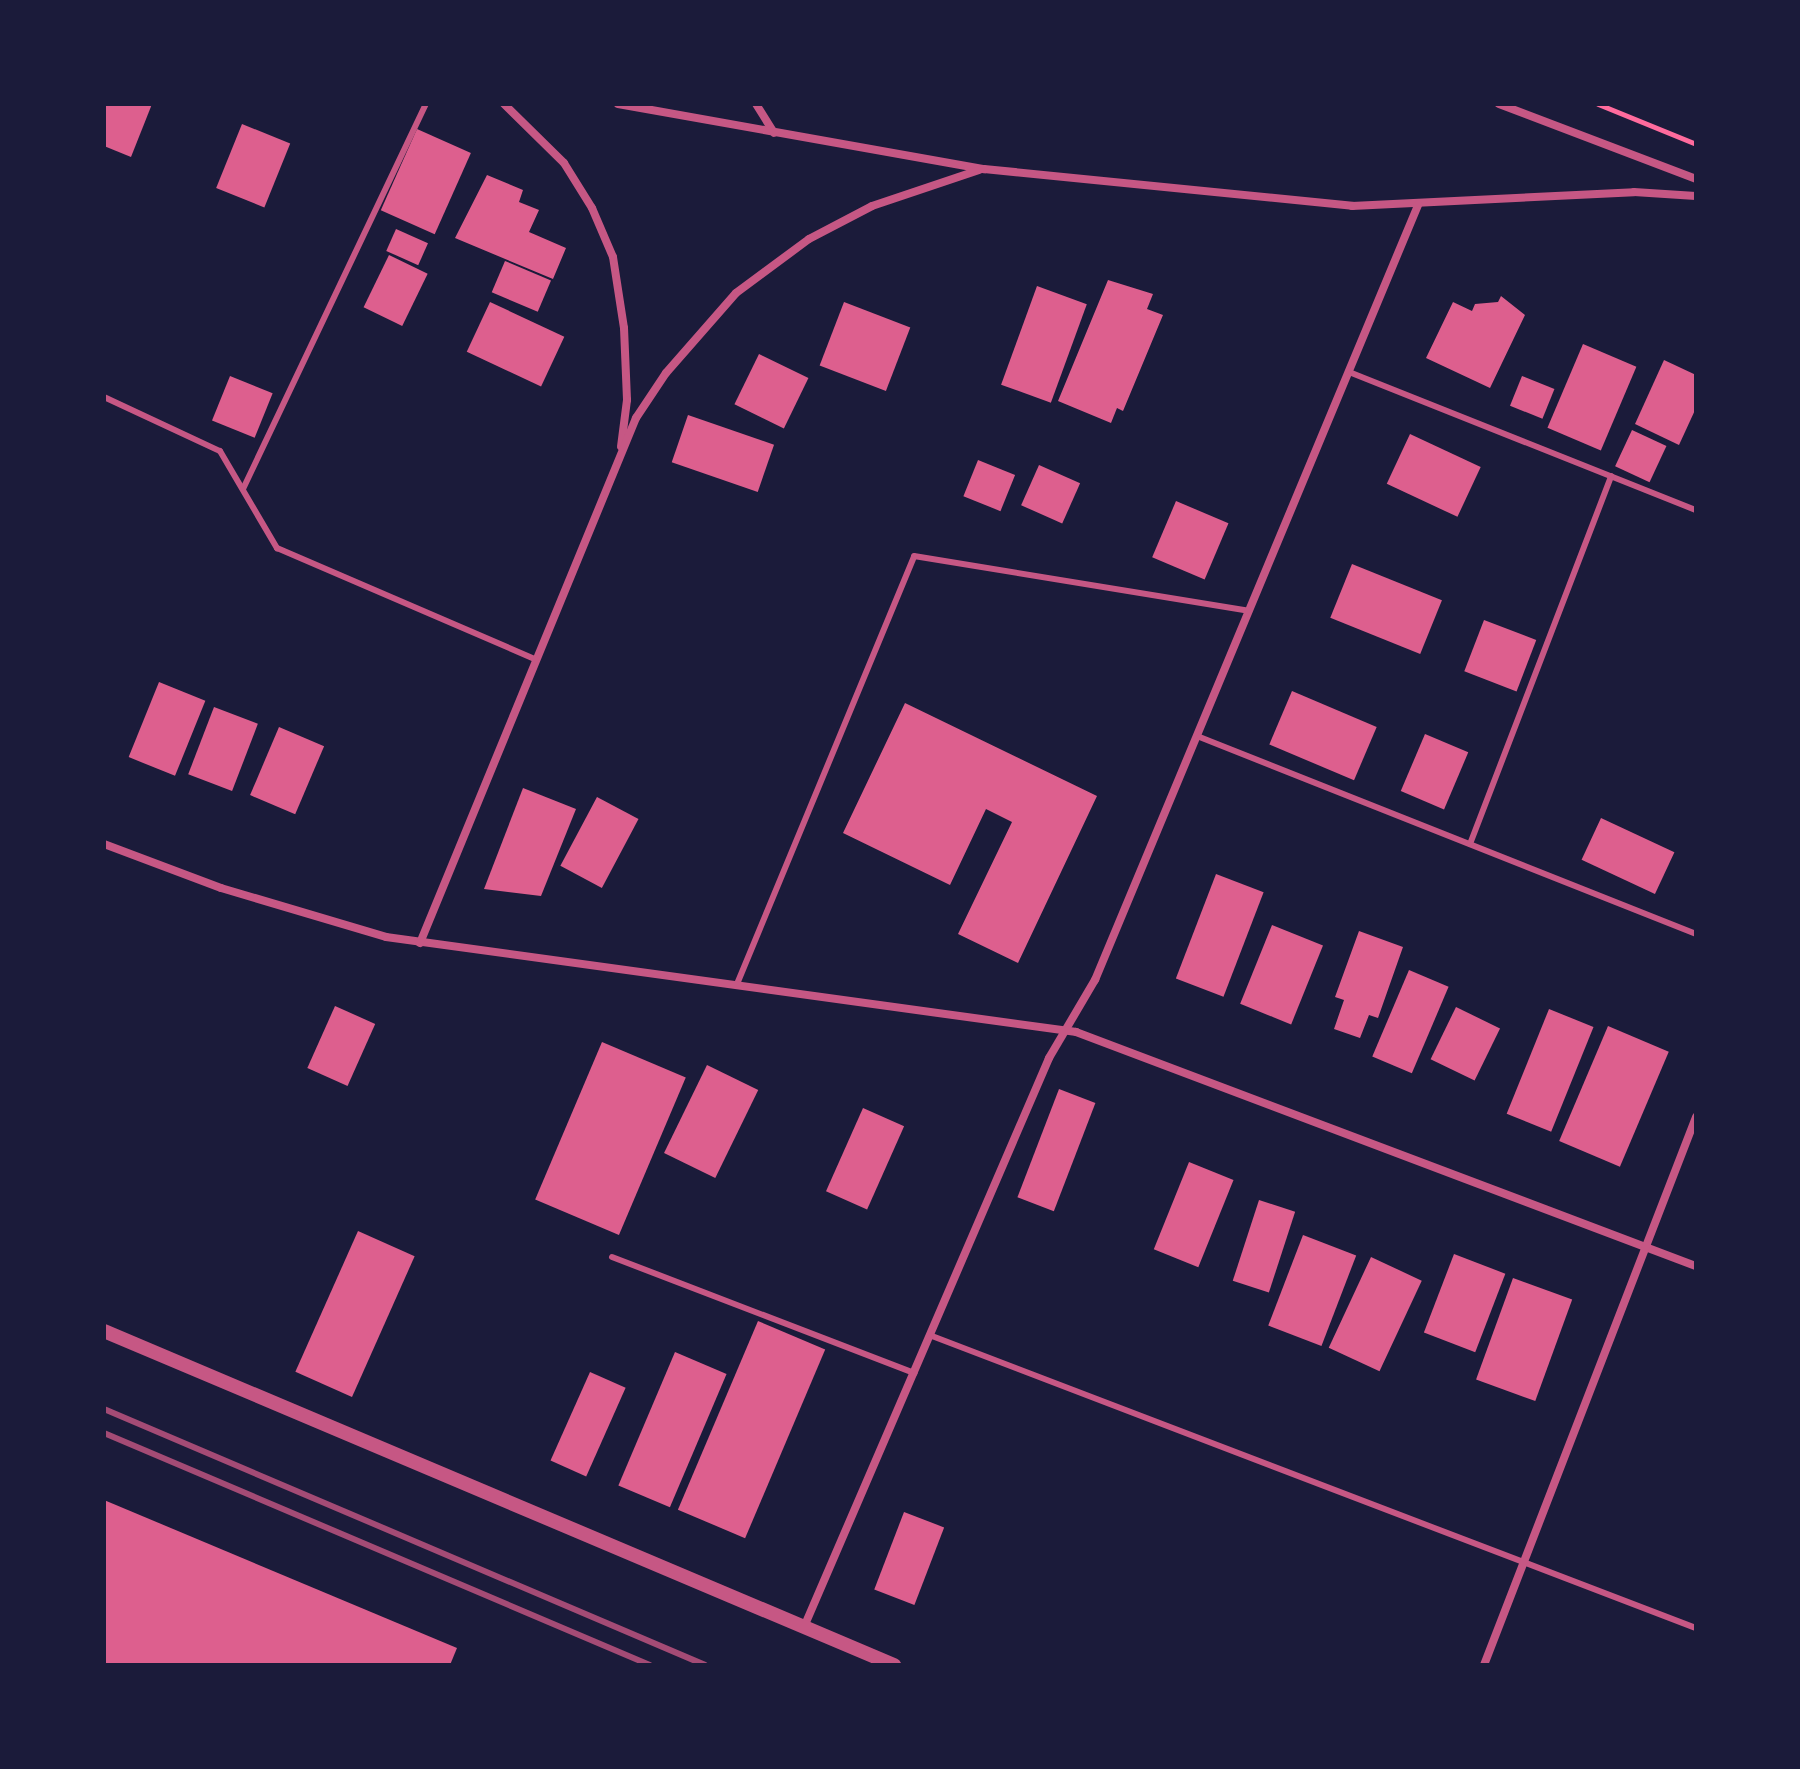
<!DOCTYPE html>
<style>
body{margin:0}
#map{position:relative;width:1800px;height:1769px;overflow:hidden;background:#1b1b3a;font-family:Ubuntu,sans-serif}
div>[style]{position:absolute}
.building>*{inset:0;background:#dd5f8e;transform-origin:0 0}
.path>*{height:5px;margin:-2.5px;padding:0 2.5px;transform-origin:2.5px;border-radius:2.5px;background:#ff6b9d}
.service>*{height:6px;margin:-3px;padding:0 3px;transform-origin:3px;border-radius:3px;background:#c65784}
.minor>*{height:8px;margin:-4px;padding:0 4px;transform-origin:4px;border-radius:4px;background:#c65784}
.tertiary>*{height:14px;margin:-7px;padding:0 7px;transform-origin:7px;border-radius:7px;background:#c65784}
.rail>*{height:6px;margin:-3px;padding:0 3px;transform-origin:3px;border-radius:3px;background:#a44b75}
span{translate:-50% -50%;white-space:nowrap;text-align:center;line-height:1.15;-webkit-text-stroke:6px #1b1b3a;paint-order:stroke}
.frame{position:absolute;inset:0;border:106px solid #1b1b3a;pointer-events:none}
</style>
<div id="map">
<div class="building">
<div style="clip-path:polygon(104px 104px,152px 104px,131px 157px,104px 146px)"></div>
<div style="left:242px;top:124px;width:52px;height:69px;rotate:22deg"></div>
<div style="left:417px;top:129px;width:59px;height:89px;rotate:24deg"></div>
<div style="clip-path:polygon(487px 175px,523px 190px,519px 202px,539px 210px,529px 232px,566px 248px,553px 279px,455px 238px)"></div>
<div style="left:396px;top:229px;width:35px;height:24px;rotate:24deg"></div>
<div style="left:389px;top:255px;width:43px;height:58px;rotate:26deg"></div>
<div style="left:505px;top:261px;width:50px;height:34px;rotate:23deg"></div>
<div style="clip-path:polygon(1108px 280px,1153px 294px,1147px 309px,1163px 315px,1123px 411px,1117px 408px,1111px 423px,1058px 401px)"></div>
<div style="left:1037px;top:286px;width:53px;height:105px;rotate:20deg"></div>
<div style="clip-path:polygon(1501px 296px,1525px 315px,1490px 388px,1426px 358px,1453px 302px,1472px 311px,1475px 304px,1498px 302px)"></div>
<div style="left:490px;top:302px;width:82px;height:55px;rotate:25deg"></div>
<div style="left:844px;top:302px;width:71px;height:68px;rotate:21deg"></div>
<div style="left:1583px;top:344px;width:58px;height:91px;rotate:23deg"></div>
<div style="left:759px;top:354px;width:55px;height:56px;rotate:26deg"></div>
<div style="clip-path:polygon(1664px 360px,1696px 375px,1696px 408px,1679px 445px,1635px 424px)"></div>
<div style="left:230px;top:376px;width:46px;height:48px;rotate:22deg"></div>
<div style="left:1522px;top:376px;width:35px;height:32px;rotate:22deg"></div>
<div style="left:688px;top:415px;width:91px;height:50px;rotate:19deg"></div>
<div style="left:1632px;top:430px;width:38px;height:40px;rotate:25deg"></div>
<div style="left:1410px;top:434px;width:78px;height:55px;rotate:25deg"></div>
<div style="left:978px;top:460px;width:40px;height:39px;rotate:22deg"></div>
<div style="left:1039px;top:465px;width:45px;height:44px;rotate:24deg"></div>
<div style="left:1176px;top:501px;width:57px;height:61px;rotate:23deg"></div>
<div style="left:1352px;top:564px;width:97px;height:58px;rotate:22deg"></div>
<div style="left:1484px;top:620px;width:56px;height:55px;rotate:21deg"></div>
<div style="left:159px;top:682px;width:50px;height:81px;rotate:22deg"></div>
<div style="left:1292px;top:691px;width:92px;height:58px;rotate:23deg"></div>
<div style="clip-path:polygon(905px 703px,1097px 796px,1018px 963px,958px 934px,1012px 822px,986px 809px,950px 885px,843px 833px)"></div>
<div style="left:214px;top:707px;width:47px;height:72px;rotate:21deg"></div>
<div style="left:279px;top:727px;width:49px;height:74px;rotate:23deg"></div>
<div style="left:1425px;top:734px;width:47px;height:62px;rotate:23deg"></div>
<div style="clip-path:polygon(523px 788px,576px 809px,541px 896px,484px 889px)"></div>
<div style="left:597px;top:797px;width:47px;height:78px;rotate:28deg"></div>
<div style="left:1601px;top:818px;width:81px;height:46px;rotate:25deg"></div>
<div style="left:1216px;top:874px;width:51px;height:112px;rotate:21deg"></div>
<div style="left:1272px;top:925px;width:55px;height:85px;rotate:22deg"></div>
<div style="clip-path:polygon(1359px 931px,1403px 947px,1378px 1018px,1369px 1015px,1360px 1038px,1334px 1029px,1344px 1000px,1335px 997px)"></div>
<div style="left:1409px;top:970px;width:43px;height:94px;rotate:23deg"></div>
<div style="left:335px;top:1006px;width:44px;height:68px;rotate:24deg"></div>
<div style="left:1456px;top:1007px;width:49px;height:58px;rotate:26deg"></div>
<div style="left:1549px;top:1009px;width:48px;height:113px;rotate:22deg"></div>
<div style="left:1608px;top:1026px;width:66px;height:125px;rotate:23deg"></div>
<div style="left:602px;top:1042px;width:91px;height:171px;rotate:23deg"></div>
<div style="left:707px;top:1065px;width:57px;height:98px;rotate:26deg"></div>
<div style="left:1059px;top:1089px;width:39px;height:116px;rotate:21deg"></div>
<div style="left:863px;top:1108px;width:45px;height:91px;rotate:24deg"></div>
<div style="left:1189px;top:1162px;width:48px;height:94px;rotate:22deg"></div>
<div style="left:1259px;top:1200px;width:38px;height:85px;rotate:18deg"></div>
<div style="left:358px;top:1231px;width:62px;height:154px;rotate:24deg"></div>
<div style="left:1303px;top:1235px;width:57px;height:97px;rotate:21deg"></div>
<div style="left:1454px;top:1254px;width:55px;height:84px;rotate:21deg"></div>
<div style="left:1371px;top:1257px;width:56px;height:100px;rotate:25deg"></div>
<div style="left:1513px;top:1278px;width:63px;height:108px;rotate:20deg"></div>
<div style="left:758px;top:1321px;width:73px;height:205px;rotate:23deg"></div>
<div style="left:675px;top:1352px;width:56px;height:145px;rotate:23deg"></div>
<div style="left:590px;top:1372px;width:39px;height:97px;rotate:24deg"></div>
<div style="clip-path:polygon(104px 1500px,457px 1648px,450px 1665px,104px 1665px)"></div>
<div style="left:904px;top:1512px;width:43px;height:83px;rotate:21deg"></div>
</div>
<div class="path">
<div style="left:1598px;top:104px;width:106px;rotate:22.2deg"></div>
</div>
<div class="service">
<div style="left:1349px;top:372px;width:373px;rotate:21.7deg"></div>
<div style="left:104px;top:397px;width:128px;rotate:25deg"></div>
<div style="left:220px;top:451px;width:113px;rotate:59.6deg"></div>
<div style="left:277px;top:548px;width:283px;rotate:23.3deg"></div>
<div style="left:243px;top:489px;width:426px;rotate:-64.6deg"></div>
<div style="left:1197px;top:736px;width:537px;rotate:21.64deg"></div>
<div style="left:1470px;top:844px;width:394px;rotate:-69deg"></div>
<div style="left:737px;top:984px;width:463px;rotate:-67.5deg"></div>
<div style="left:914px;top:556px;width:339px;rotate:9.3deg"></div>
<div style="left:612px;top:1257px;width:324px;rotate:21deg"></div>
<div style="left:932px;top:1336px;width:818px;rotate:20.92deg"></div>
</div>
<div class="minor">
<div style="left:504px;top:104px;width:84px;rotate:44.5deg"></div>
<div style="left:564px;top:163px;width:53px;rotate:58.1deg"></div>
<div style="left:592px;top:208px;width:53px;rotate:66.8deg"></div>
<div style="left:613px;top:257px;width:72px;rotate:81.2deg"></div>
<div style="left:624px;top:328px;width:72px;rotate:87.6deg"></div>
<div style="left:627px;top:400px;width:47px;rotate:97.3deg"></div>
<div style="left:618px;top:104px;width:372px;rotate:10.1deg"></div>
<div style="left:984px;top:169px;width:370px;rotate:5.7deg"></div>
<div style="left:1352px;top:206px;width:282px;rotate:-2.8deg"></div>
<div style="left:1634px;top:192px;width:62px;rotate:3.7deg"></div>
<div style="left:756px;top:104px;width:34px;rotate:58deg"></div>
<div style="left:1499px;top:104px;width:211px;rotate:20.8deg"></div>
<div style="left:104px;top:844px;width:125px;rotate:20.6deg"></div>
<div style="left:221px;top:888px;width:172px;rotate:16.5deg"></div>
<div style="left:386px;top:937px;width:697px;rotate:7.84deg"></div>
<div style="left:1076px;top:1032px;width:663px;rotate:20.68deg"></div>
<div style="left:420px;top:943px;width:568px;rotate:-67.64deg"></div>
<div style="left:636px;top:418px;width:54px;rotate:-56.3deg"></div>
<div style="left:666px;top:373px;width:106px;rotate:-48.8deg"></div>
<div style="left:736px;top:293px;width:91px;rotate:-36.5deg"></div>
<div style="left:809px;top:239px;width:71px;rotate:-27.6deg"></div>
<div style="left:872px;top:206px;width:113px;rotate:-18.6deg"></div>
<div style="left:804px;top:1627px;width:620px;rotate:-66.7deg"></div>
<div style="left:1049px;top:1058px;width:91px;rotate:-59.5deg"></div>
<div style="left:1095px;top:980px;width:840px;rotate:-67.37deg"></div>
<div style="left:1484px;top:1665px;width:588px;rotate:-68.85deg"></div>
</div>
<div class="tertiary">
<div style="left:104px;top:1331px;width:858px;rotate:22.92deg"></div>
</div>
<div class="rail">
<div style="left:104px;top:1409px;width:653px;rotate:23.07deg"></div>
<div style="left:104px;top:1433px;width:593px;rotate:23.02deg"></div>
</div>
<div class="frame"></div>
</div>
